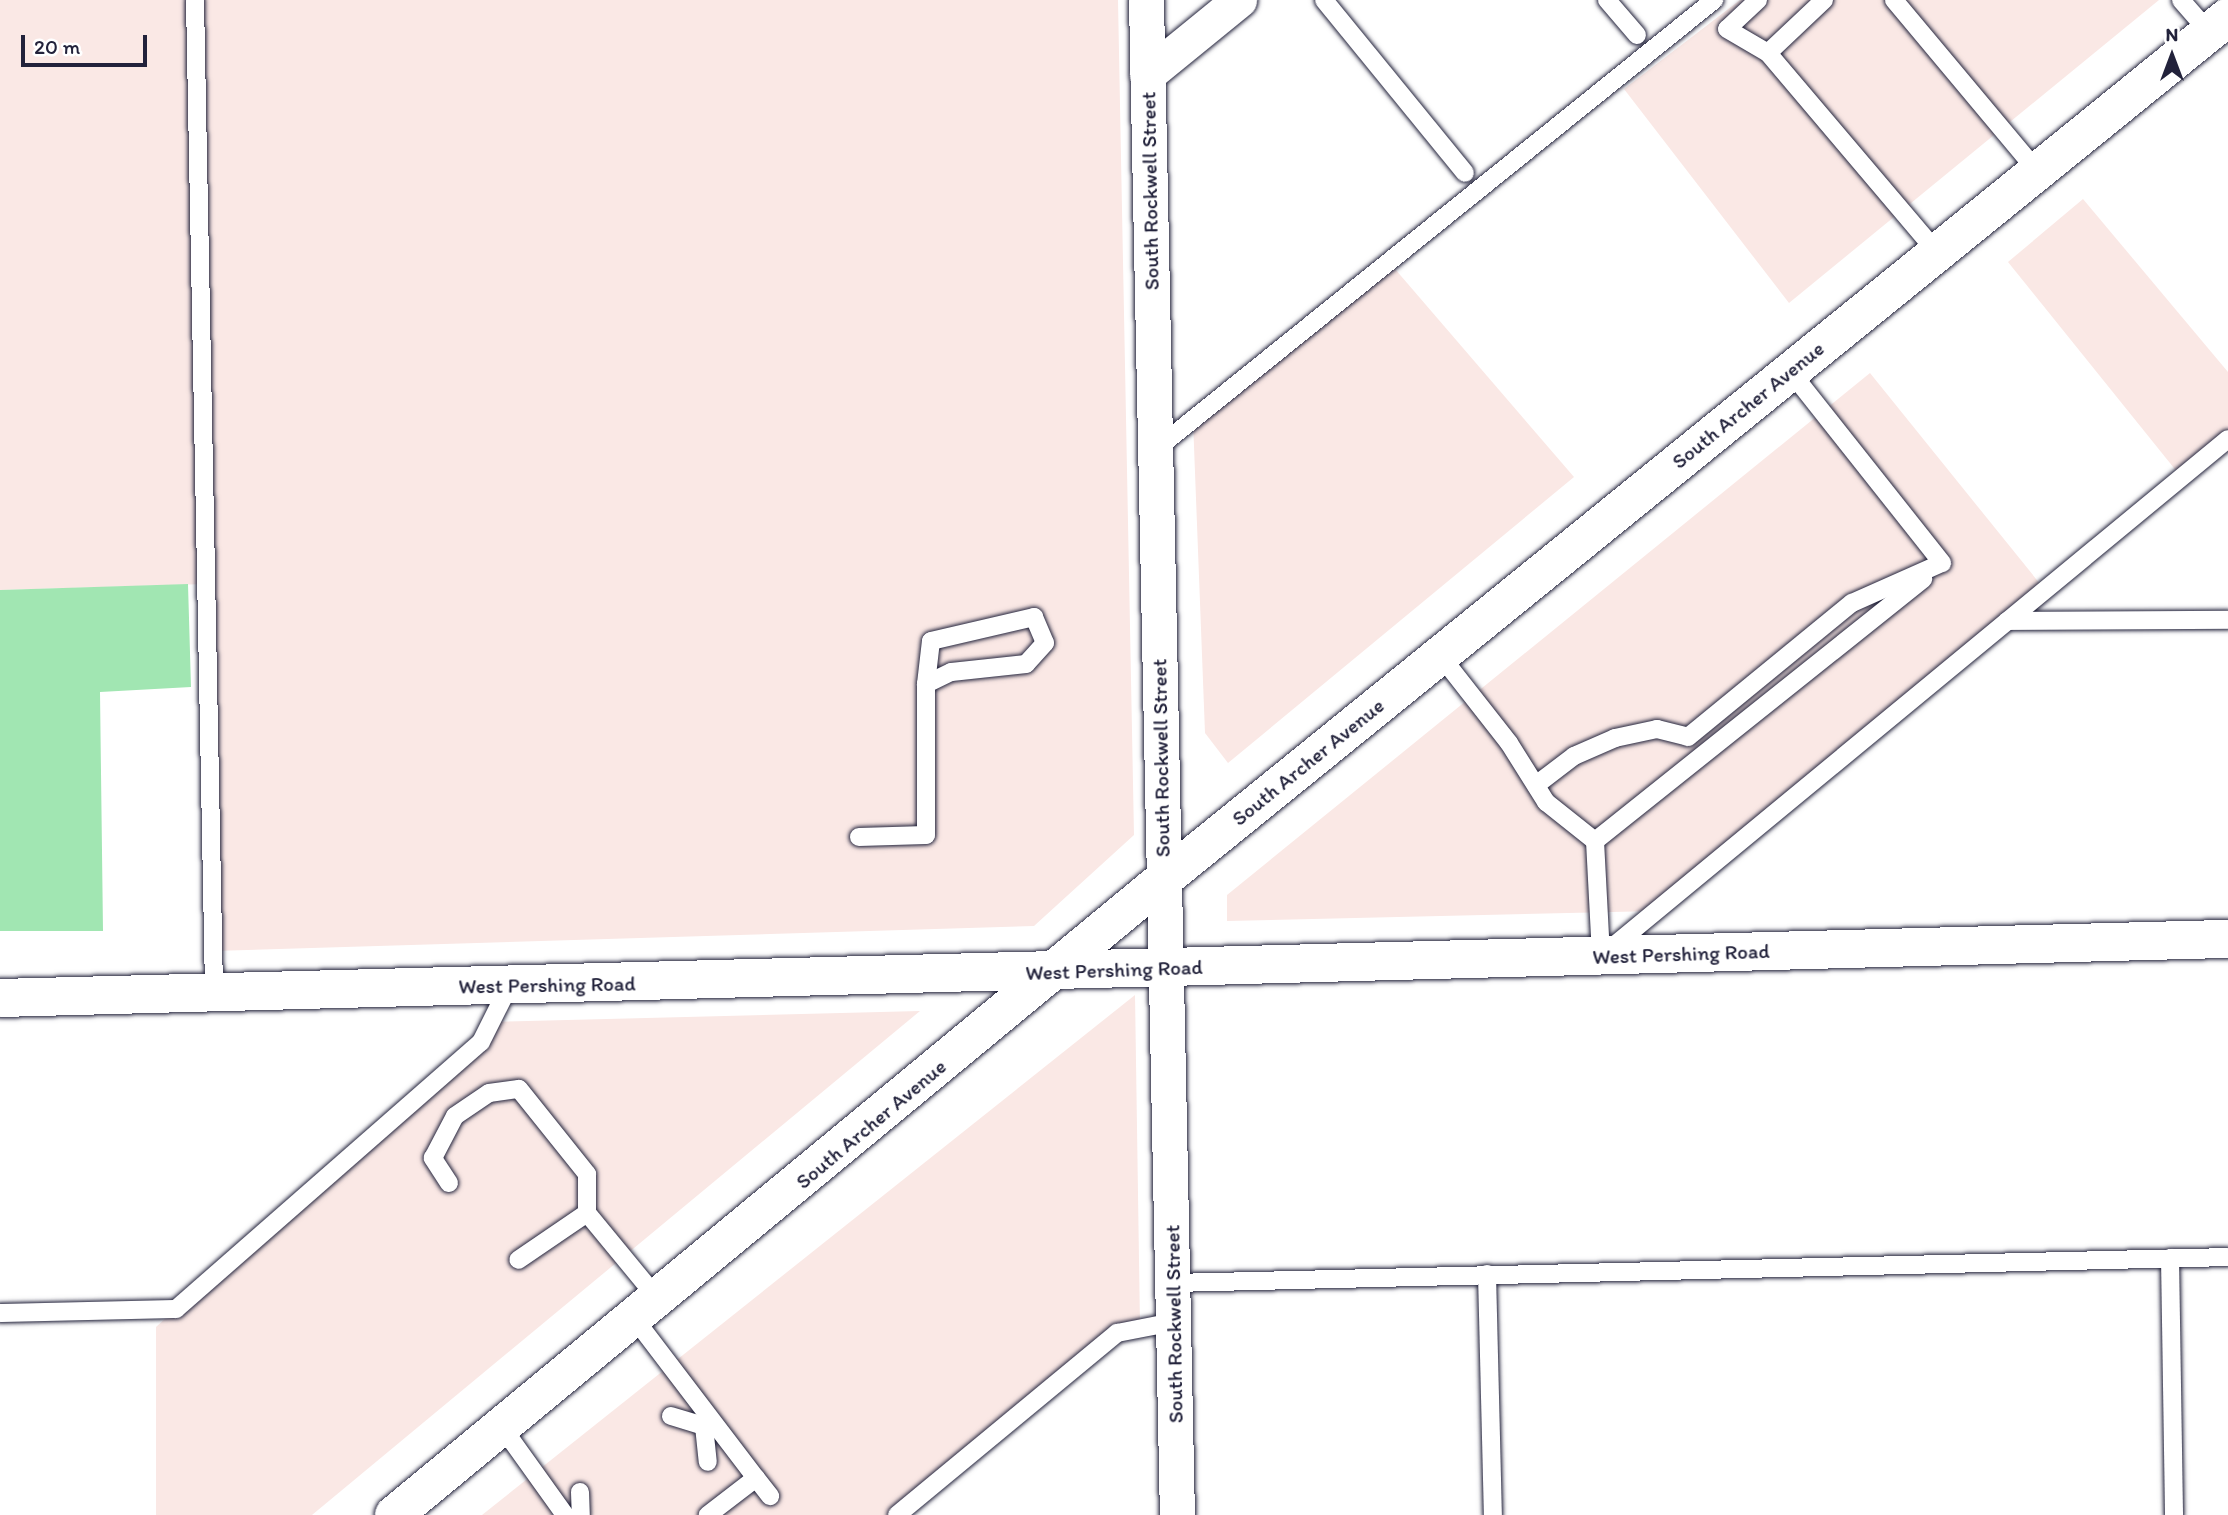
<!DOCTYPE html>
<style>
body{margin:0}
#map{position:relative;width:2228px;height:1515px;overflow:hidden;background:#fff;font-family:Itim,sans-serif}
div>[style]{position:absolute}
.built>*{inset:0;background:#fae8e5}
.green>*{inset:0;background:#a1e6b2}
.roads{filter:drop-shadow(0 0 2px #22223b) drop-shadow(0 0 2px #22223b)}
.lane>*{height:18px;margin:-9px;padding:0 9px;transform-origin:9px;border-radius:9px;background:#fff}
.street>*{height:35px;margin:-17.5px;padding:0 17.5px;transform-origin:17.5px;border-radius:17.5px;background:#fff}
.secondary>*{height:38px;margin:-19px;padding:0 19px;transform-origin:19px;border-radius:19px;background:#fff}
span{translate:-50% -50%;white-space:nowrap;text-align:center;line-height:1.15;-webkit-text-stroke:6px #fff;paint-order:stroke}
.street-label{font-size:21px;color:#22223b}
.north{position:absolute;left:2137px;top:21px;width:70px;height:70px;-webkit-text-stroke:5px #fff;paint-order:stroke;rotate:0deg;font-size:19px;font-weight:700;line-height:28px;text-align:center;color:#22223b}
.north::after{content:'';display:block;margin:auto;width:24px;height:32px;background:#22223b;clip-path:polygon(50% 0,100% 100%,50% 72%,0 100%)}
.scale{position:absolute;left:21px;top:35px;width:126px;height:32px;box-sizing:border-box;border:4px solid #22223b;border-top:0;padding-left:9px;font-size:21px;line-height:24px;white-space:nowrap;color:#22223b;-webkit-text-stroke:5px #fff;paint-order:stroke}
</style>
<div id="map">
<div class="built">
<div style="clip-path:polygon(0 0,1118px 0,1134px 835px,1034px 926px,213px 951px,206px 584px,0 590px)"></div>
<div style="clip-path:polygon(1740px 0,2159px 0,1789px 303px,1624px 89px)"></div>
<div style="clip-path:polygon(2083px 199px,2228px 372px,2228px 439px,2182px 478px,2008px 262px)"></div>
<div style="clip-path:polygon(1389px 262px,1574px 477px,1228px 763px,1205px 733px,1193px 420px)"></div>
<div style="clip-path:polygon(1870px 373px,2045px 590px,1656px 911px,1227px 921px,1227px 895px)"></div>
<div style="clip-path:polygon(1135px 995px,1140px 1326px,897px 1515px,482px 1515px)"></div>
<div style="clip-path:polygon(920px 1011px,312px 1515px,156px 1515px,156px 1327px,491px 1022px)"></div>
</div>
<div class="green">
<div style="clip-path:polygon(188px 584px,191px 687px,100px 692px,103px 931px,0 931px,0 590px)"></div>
</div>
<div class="roads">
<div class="lane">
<div style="left:195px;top:0;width:993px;rotate:88.9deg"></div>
<div style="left:1324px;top:0;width:223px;rotate:50.8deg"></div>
<div style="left:1607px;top:0;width:46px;rotate:49.4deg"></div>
<div style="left:1758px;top:0;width:42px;rotate:136.9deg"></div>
<div style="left:1727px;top:29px;width:48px;rotate:30.3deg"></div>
<div style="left:1824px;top:0;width:77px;rotate:136.6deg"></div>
<div style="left:1768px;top:53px;width:261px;rotate:49.7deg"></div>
<div style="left:1894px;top:0;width:223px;rotate:50.1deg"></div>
<div style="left:2181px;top:0;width:43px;rotate:48.8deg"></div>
<div style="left:1790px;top:371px;width:245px;rotate:51.6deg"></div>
<div style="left:1155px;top:450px;width:718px;rotate:-38.83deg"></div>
<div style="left:2007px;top:621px;width:221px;rotate:-0.3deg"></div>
<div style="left:1440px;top:655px;width:112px;rotate:51.9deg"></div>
<div style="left:1509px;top:743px;width:70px;rotate:57.9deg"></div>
<div style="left:1546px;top:802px;width:63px;rotate:38.5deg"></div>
<div style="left:1595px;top:841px;width:115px;rotate:87deg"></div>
<div style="left:1536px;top:785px;width:48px;rotate:-37.3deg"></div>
<div style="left:1574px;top:756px;width:45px;rotate:-23.7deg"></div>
<div style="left:1615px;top:738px;width:43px;rotate:-12.1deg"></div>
<div style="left:1657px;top:729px;width:32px;rotate:14deg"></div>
<div style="left:1688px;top:737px;width:212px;rotate:-39.3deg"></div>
<div style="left:1852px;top:603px;width:98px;rotate:-24deg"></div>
<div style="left:859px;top:837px;width:67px;rotate:-1.7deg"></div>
<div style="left:926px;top:835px;width:151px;rotate:-90deg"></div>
<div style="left:926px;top:684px;width:43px;rotate:-83.4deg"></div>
<div style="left:931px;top:641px;width:106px;rotate:-13.1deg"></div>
<div style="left:1034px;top:617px;width:28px;rotate:67deg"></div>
<div style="left:1045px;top:643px;width:28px;rotate:132deg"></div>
<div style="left:1026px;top:664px;width:75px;rotate:173.9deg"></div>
<div style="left:951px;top:672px;width:28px;rotate:154deg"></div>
<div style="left:1595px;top:841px;width:420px;rotate:-38.6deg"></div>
<div style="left:1610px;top:949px;width:801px;rotate:-39.53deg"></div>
<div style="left:449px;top:1183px;width:30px;rotate:-123deg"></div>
<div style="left:433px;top:1158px;width:47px;rotate:-62.4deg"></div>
<div style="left:455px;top:1116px;width:41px;rotate:-34.1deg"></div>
<div style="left:489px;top:1093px;width:30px;rotate:-8deg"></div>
<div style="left:519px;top:1089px;width:109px;rotate:51.3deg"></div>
<div style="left:587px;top:1174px;width:39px;rotate:90deg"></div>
<div style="left:587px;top:1213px;width:83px;rotate:145.7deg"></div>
<div style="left:587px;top:1213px;width:112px;rotate:50.5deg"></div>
<div style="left:2170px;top:1258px;width:257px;rotate:89.1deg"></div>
<div style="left:1487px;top:1274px;width:241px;rotate:88.6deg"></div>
<div style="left:1173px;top:1283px;width:1055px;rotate:-1.41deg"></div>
<div style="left:0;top:1313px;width:176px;rotate:-1.3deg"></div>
<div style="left:176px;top:1309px;width:405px;rotate:-41.2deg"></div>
<div style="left:481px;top:1042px;width:63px;rotate:-63.4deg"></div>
<div style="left:634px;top:1318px;width:201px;rotate:52.7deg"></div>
<div style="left:756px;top:1478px;width:61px;rotate:142.4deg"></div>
<div style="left:671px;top:1416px;width:34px;rotate:17deg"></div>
<div style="left:704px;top:1426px;width:36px;rotate:84deg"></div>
<div style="left:502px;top:1427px;width:108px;rotate:54.4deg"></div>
<div style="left:756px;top:1478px;width:23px;rotate:52deg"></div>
<div style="left:580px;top:1492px;width:23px;rotate:88deg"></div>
<div style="left:897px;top:1515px;width:286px;rotate:-39.6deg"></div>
<div style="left:1117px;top:1333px;width:57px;rotate:-11.1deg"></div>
</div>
<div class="street">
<div style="left:1146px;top:0;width:1515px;rotate:88.83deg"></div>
<div style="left:1147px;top:75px;width:119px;rotate:-39.2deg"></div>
</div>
<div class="secondary">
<div style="left:0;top:998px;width:2229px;rotate:-1.52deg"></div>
<div style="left:394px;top:1515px;width:999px;rotate:-39.56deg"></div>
<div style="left:1164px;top:879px;width:1369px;rotate:-39.01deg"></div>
</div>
</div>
<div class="street-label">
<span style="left:1150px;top:191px;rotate:-91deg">South Rockwell Street</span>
<span style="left:1748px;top:405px;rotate:-39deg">South Archer Avenue</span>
<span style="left:1161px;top:758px;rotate:-91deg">South Rockwell Street</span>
<span style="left:1308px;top:762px;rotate:-39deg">South Archer Avenue</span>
<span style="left:1681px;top:954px;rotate:-2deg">West Pershing Road</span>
<span style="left:1114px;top:970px;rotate:-2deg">West Pershing Road</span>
<span style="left:547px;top:985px;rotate:-1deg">West Pershing Road</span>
<span style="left:871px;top:1124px;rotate:-40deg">South Archer Avenue</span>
<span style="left:1174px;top:1324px;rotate:-91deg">South Rockwell Street</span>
</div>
<div class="north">N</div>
<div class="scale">20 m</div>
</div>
